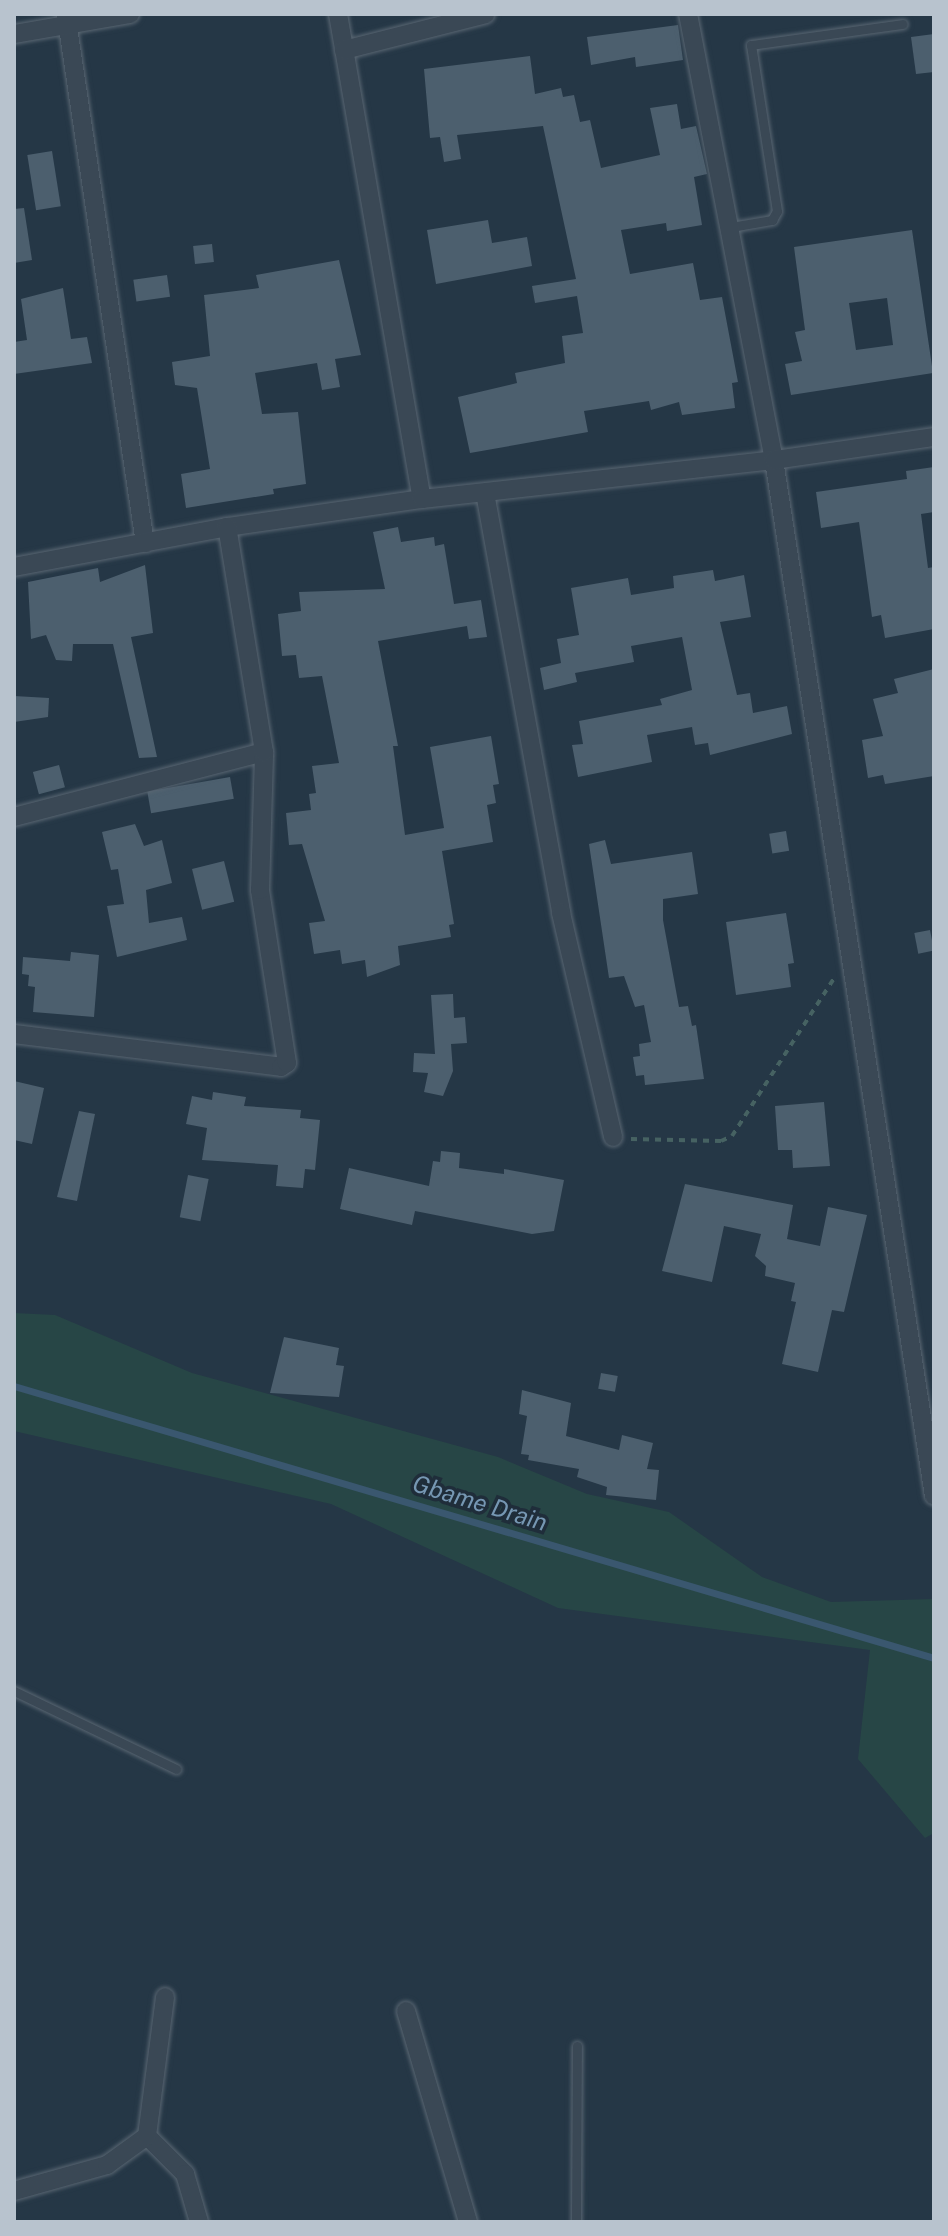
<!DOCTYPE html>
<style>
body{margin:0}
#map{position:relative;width:948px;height:2236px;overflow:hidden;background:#253746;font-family:"Public Sans",sans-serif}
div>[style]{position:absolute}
.green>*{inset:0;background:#274646}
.stream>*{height:7px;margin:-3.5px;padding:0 3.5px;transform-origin:3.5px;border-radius:3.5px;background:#3a576f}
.building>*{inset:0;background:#4c5f6e;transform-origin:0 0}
.path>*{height:4px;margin-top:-2px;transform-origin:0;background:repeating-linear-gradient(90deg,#466262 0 6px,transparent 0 12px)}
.roads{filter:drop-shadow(0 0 2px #596672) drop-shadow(0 0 2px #596672)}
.lane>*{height:9px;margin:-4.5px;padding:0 4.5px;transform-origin:4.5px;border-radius:4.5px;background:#3a4855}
.street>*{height:18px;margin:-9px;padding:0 9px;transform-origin:9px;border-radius:9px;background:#3a4855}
span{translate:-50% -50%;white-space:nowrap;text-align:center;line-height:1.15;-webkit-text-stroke:7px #1f2d3a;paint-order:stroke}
.water-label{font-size:24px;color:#7697b3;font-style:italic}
.frame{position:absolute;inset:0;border:16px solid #b8c3ce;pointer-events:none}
</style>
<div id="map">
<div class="green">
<div style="clip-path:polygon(14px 1313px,55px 1315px,192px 1373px,498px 1457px,587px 1494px,669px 1512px,762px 1577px,831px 1602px,934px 1599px,934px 1833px,925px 1838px,858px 1759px,870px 1650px,558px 1608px,331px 1504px,14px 1431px)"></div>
</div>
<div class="stream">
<div style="left:14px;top:1386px;width:959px;rotate:16.47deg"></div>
</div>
<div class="building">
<div style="clip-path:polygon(678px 25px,683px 60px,636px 67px,635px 57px,591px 65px,587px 37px)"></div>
<div style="clip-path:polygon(934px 34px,934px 72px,916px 74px,911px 37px)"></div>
<div style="clip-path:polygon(530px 56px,535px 94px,561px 88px,563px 97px,574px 95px,580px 122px,590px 120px,601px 168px,660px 155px,650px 108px,677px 104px,681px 129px,696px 126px,707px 174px,694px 177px,702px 225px,667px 231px,666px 223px,621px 230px,630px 274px,693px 263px,700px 300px,722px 297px,738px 382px,732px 383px,735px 408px,682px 415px,679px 402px,651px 410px,649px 401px,584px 411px,588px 432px,470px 453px,458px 397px,517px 383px,515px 373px,565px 363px,562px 336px,583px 333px,577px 296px,535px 303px,532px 286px,576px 279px,543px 126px,457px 135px,461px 159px,444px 162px,440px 137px,430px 138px,424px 69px)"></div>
<div style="left:52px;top:151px;width:56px;height:25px;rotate:81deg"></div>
<div style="clip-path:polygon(24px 208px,32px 260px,14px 263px,14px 209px)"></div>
<div style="clip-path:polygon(488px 220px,492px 243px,527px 237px,532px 266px,436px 284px,427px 230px)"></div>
<div style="clip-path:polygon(evenodd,912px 230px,933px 373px,791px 395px,785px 364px,802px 361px,795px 332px,805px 330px,794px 247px,912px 230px,887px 298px,893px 345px,856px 350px,849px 303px,887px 298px)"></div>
<div style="left:212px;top:244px;width:18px;height:19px;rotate:84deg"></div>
<div style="clip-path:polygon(339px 260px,361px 355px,335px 359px,340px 387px,322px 390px,317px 363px,255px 373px,262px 414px,298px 412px,306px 484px,273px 489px,274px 494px,186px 508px,181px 474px,210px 469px,197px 388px,175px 385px,172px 362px,210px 356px,204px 295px,259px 288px,256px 275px)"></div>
<div style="left:167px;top:275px;width:22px;height:34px;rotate:82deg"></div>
<div style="clip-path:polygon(63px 288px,71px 339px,87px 337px,92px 363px,14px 374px,14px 342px,27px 340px,21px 299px)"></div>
<div style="clip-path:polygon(934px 467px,934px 512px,921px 514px,928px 568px,934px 567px,934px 629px,885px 638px,881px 615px,872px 617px,859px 522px,821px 528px,816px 492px,907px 479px,906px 471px)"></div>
<div style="clip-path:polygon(398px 527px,401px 542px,434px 537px,435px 546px,444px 544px,454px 604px,481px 600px,487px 637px,469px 639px,467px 626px,378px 641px,398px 746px,393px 746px,405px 835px,444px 828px,430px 747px,491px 736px,499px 784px,493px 785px,496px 803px,487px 805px,493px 842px,442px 851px,454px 924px,449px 925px,451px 937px,398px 946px,400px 965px,367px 977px,365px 960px,342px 964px,340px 950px,314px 954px,309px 923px,325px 921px,302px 844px,289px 845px,286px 813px,311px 810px,309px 794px,316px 793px,312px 766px,339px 763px,322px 676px,299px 678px,296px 655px,282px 656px,278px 614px,301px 611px,299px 592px,385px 589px,373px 532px)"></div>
<div style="clip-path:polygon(145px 565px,153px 633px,131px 637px,157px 757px,139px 758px,113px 644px,73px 644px,72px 661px,56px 660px,46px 635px,31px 639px,28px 582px,98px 568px,100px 582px)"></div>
<div style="clip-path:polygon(713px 570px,715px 581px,744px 575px,751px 617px,720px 622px,737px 695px,750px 693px,753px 713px,787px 706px,792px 734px,710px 755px,708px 743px,695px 745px,692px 727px,647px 735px,652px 762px,578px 777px,572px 745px,583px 744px,579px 721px,662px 705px,660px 699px,692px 690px,682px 637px,631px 646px,634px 662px,575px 673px,577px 682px,544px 690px,540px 668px,561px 663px,557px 639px,579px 635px,571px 588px,628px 578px,631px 595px,674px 588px,673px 576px)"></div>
<div style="clip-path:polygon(934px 669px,934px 776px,885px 784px,883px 775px,868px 778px,862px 740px,883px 736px,873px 699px,898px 693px,894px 679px)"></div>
<div style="clip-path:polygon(14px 696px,49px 698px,48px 717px,14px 722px)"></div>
<div style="left:59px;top:765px;width:23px;height:27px;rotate:75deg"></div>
<div style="left:230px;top:777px;width:22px;height:84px;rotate:80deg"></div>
<div style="clip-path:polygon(135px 824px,144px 846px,162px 840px,172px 883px,146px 890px,149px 923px,182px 917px,187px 940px,117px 957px,107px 906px,124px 904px,118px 869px,111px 870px,102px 832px)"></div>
<div style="left:786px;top:831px;width:20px;height:17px;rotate:81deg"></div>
<div style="clip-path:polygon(605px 840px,611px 864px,692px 852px,698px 894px,663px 899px,663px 920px,679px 1007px,688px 1006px,692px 1026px,696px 1025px,704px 1079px,645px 1085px,644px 1075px,636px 1076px,633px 1057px,640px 1056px,639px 1044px,651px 1042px,644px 1005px,635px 1007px,624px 976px,609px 978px,589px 844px)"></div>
<div style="left:224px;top:861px;width:42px;height:33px;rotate:76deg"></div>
<div style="clip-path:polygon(786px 913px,794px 963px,788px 964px,791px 987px,736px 995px,726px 922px)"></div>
<div style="left:930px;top:930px;width:21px;height:16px;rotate:79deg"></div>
<div style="clip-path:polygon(71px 952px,99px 955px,94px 1017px,33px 1012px,35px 987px,28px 986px,29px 975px,22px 974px,23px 957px,70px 961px)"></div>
<div style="clip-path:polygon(453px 994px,454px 1018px,465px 1017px,467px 1043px,451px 1044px,453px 1071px,443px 1096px,424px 1092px,428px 1073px,413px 1072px,414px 1053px,435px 1054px,431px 995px)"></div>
<div style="clip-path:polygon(14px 1081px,44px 1088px,32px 1144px,14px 1140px)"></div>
<div style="clip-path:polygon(213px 1092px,246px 1097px,244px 1106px,301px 1110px,300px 1118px,320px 1120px,315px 1170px,305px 1169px,303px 1188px,276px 1186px,278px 1165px,202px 1160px,207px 1128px,186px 1124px,192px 1096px,212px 1100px)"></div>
<div style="clip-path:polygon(824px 1102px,830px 1166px,793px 1168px,792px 1150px,778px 1150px,775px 1106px)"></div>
<div style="clip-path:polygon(79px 1111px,95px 1114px,77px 1201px,57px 1197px)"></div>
<div style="clip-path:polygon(441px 1151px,460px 1153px,459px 1168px,504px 1174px,504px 1169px,564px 1180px,554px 1231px,532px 1234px,415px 1211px,412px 1225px,340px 1209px,349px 1168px,429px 1186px,433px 1161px,440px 1162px)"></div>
<div style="left:188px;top:1175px;width:21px;height:43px;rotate:11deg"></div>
<div style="clip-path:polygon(685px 1184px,793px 1205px,787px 1239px,820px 1246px,828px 1207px,867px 1215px,844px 1312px,832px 1310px,818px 1372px,782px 1364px,796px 1302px,791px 1301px,795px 1283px,765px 1276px,766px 1266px,755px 1256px,761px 1234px,724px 1226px,712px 1282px,662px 1271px)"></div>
<div style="clip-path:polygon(284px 1337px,339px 1348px,336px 1365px,344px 1366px,339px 1397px,270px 1393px)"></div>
<div style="left:601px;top:1373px;width:17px;height:16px;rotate:10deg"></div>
<div style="clip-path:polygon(522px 1390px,571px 1403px,566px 1436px,619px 1450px,622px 1435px,653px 1443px,647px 1469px,659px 1470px,656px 1500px,606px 1495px,607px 1487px,577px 1477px,579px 1469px,528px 1460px,529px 1455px,521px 1454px,527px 1416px,519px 1414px)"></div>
</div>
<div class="path">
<div style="left:631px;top:1139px;width:90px;rotate:1.3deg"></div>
<div style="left:721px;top:1141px;width:12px;rotate:-24deg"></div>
<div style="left:732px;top:1136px;width:189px;rotate:-57.1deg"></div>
</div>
<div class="roads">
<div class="lane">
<div style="left:731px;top:227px;width:42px;rotate:-9.7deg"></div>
<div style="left:772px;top:220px;width:10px;rotate:-61deg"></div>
<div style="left:777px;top:211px;width:168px;rotate:-98.9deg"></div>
<div style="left:751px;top:45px;width:153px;rotate:-7.9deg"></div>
<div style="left:14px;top:1691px;width:180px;rotate:25.7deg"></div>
<div style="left:576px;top:2222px;width:176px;rotate:-89.7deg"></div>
</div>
<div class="street">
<div style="left:66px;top:14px;width:535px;rotate:81.51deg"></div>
<div style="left:338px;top:14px;width:492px;rotate:80.2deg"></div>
<div style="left:688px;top:14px;width:454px;rotate:79.1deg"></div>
<div style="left:774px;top:460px;width:1048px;rotate:81.22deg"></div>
<div style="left:14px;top:34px;width:118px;rotate:-9.8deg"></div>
<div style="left:344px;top:50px;width:146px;rotate:-14.2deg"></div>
<div style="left:485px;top:493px;width:427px;rotate:79.7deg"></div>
<div style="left:561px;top:913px;width:230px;rotate:76.9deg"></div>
<div style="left:14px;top:567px;width:217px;rotate:-10.6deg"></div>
<div style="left:227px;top:527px;width:197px;rotate:-8.2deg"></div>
<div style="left:422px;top:499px;width:354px;rotate:-6.3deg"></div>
<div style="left:774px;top:460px;width:162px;rotate:-8.2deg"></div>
<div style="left:14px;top:817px;width:258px;rotate:-14.6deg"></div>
<div style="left:14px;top:1034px;width:269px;rotate:7deg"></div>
<div style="left:281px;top:1067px;width:7px;rotate:-34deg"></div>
<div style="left:287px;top:1063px;width:175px;rotate:-98.9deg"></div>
<div style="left:260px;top:890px;width:138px;rotate:-88.3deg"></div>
<div style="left:264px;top:752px;width:228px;rotate:-99.3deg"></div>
<div style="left:406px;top:2011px;width:220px;rotate:73.6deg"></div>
<div style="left:147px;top:2136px;width:54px;rotate:45deg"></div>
<div style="left:185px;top:2174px;width:50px;rotate:73.7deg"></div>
<div style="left:14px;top:2191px;width:97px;rotate:-15.6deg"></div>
<div style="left:107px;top:2165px;width:49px;rotate:-35.9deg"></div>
<div style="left:147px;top:2136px;width:140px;rotate:-82.6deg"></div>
</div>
</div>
<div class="water-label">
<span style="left:480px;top:1503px;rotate:17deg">Gbame Drain</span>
</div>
<div class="frame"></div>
</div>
